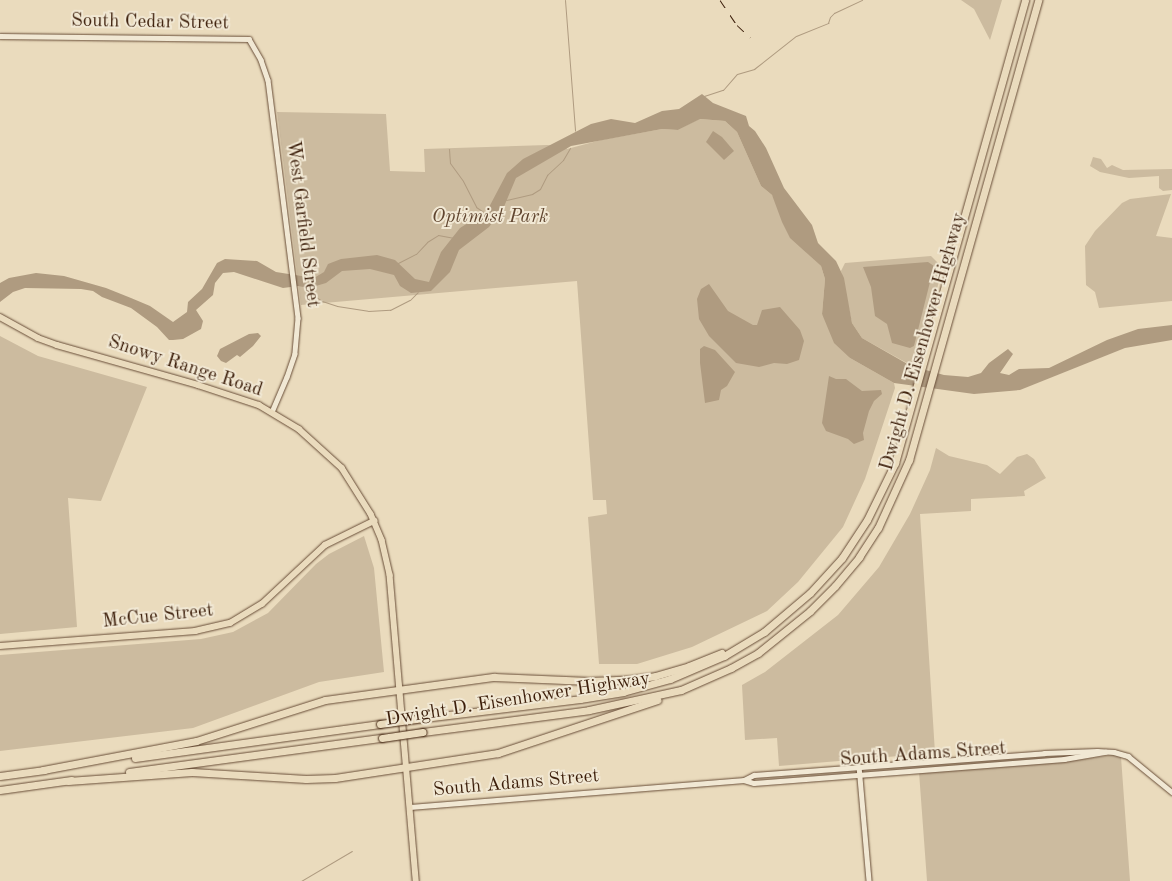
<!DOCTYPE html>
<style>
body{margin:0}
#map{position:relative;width:1172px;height:881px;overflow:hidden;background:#eadbbd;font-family:"Old Standard TT",serif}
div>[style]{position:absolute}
.green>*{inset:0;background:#ccbb9f}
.water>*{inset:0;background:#af9b80}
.stream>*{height:1px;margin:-0.5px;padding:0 0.5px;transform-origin:0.5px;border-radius:0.5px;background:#af9b80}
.roads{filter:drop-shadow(0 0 1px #684d37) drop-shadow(0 0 1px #684d37)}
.minor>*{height:4.5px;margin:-2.25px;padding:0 2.25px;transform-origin:2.25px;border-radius:2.25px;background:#f1e8d4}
.major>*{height:5.5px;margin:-2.75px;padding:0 2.75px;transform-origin:2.75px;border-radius:2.75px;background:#eadbbd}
.highway>*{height:7px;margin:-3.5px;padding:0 3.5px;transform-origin:3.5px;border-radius:3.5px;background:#eadbbd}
.rail>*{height:1px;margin-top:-0.5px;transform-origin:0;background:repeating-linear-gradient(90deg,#3c1e0a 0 9px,transparent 0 18px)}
.bridges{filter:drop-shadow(0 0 1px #3c1e0a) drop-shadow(0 0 1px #3c1e0a)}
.highway-bridge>*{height:7px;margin:-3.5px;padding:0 3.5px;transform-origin:3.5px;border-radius:3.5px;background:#eadbbd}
span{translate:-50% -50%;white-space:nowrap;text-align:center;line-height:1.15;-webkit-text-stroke:4px #f1e8d4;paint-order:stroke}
.street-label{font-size:19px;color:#3c1e0a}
.park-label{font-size:19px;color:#60452f;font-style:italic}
</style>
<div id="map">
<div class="green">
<div style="clip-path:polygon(961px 0,1002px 0,990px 40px,974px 9px)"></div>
<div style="clip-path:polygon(277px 112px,386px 114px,390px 171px,425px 172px,424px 149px,547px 145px,566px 146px,567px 149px,601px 140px,662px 129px,678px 130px,699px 119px,725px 121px,737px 132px,761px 186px,772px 195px,807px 253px,821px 266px,825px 279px,822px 314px,850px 358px,894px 383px,895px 388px,865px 479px,843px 527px,798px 582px,767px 611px,692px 647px,637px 664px,599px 664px,588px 517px,607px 514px,606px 500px,593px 500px,577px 281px,301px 305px)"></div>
<div style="clip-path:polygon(1093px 157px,1101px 159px,1107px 168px,1112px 165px,1123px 170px,1172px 169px,1172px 190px,1163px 191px,1159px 188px,1159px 176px,1129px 178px,1100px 172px,1090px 166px)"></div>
<div style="clip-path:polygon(1171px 194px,1156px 236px,1172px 238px,1172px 301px,1099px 308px,1095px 292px,1086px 285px,1085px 246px,1095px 231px,1122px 203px,1130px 199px)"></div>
<div style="clip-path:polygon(931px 256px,943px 268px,914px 367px,862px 338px,852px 323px,841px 271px,845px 263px)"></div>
<div style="clip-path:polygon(0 336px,38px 356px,147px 387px,101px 501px,68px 498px,77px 627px,0 634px)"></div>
<div style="clip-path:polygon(936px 448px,949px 456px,987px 465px,1000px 474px,1017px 457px,1027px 454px,1034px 459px,1046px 478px,1024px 491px,1025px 496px,971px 499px,971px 511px,920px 514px,935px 753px,779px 766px,777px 738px,745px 740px,742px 685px,765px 672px,838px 615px,879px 567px,910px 514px,930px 470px)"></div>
<div style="clip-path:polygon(364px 536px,374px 568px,384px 672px,319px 682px,193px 728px,0 751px,0 655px,201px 639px,233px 632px,268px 613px,316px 564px,329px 554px)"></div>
<div style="clip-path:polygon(1112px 755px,1121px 757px,1130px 881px,927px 881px,919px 772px,1064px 762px)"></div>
</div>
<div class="water">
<div style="clip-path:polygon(702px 94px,713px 103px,746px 116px,749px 126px,755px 131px,766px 148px,784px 188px,812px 225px,818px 243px,836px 261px,844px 278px,852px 323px,862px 338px,911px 366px,944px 375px,968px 377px,981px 373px,989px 363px,1008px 349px,1013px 354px,1000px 373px,1009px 375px,1019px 369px,1049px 368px,1107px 340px,1138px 329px,1172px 325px,1172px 340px,1125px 348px,1020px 390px,974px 394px,894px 383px,850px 358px,834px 343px,822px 314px,825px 279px,821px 266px,790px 238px,782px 222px,772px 195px,761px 186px,737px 132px,725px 121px,700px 119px,678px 130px,662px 129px,571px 146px,516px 178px,503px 209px,489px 227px,459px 250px,450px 272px,431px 291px,411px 293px,400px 286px,394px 275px,370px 269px,342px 271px,326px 283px,309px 288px,298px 286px,283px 288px,234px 272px,223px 273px,215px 283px,213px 295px,196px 310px,203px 321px,201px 329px,183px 339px,173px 340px,169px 340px,157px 327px,131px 308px,102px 297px,93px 291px,81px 289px,25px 288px,13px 292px,0 302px,0 283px,9px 278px,36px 273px,64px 276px,106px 288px,131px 298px,150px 306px,173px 322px,187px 312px,188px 302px,202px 289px,217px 263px,225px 259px,257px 261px,276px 272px,314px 278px,324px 272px,328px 264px,341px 259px,377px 255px,395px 260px,415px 279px,429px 282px,441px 252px,460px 228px,487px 211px,507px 173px,523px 159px,591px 124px,611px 119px,635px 123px,662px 111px,679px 109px)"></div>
<div style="clip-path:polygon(713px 131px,722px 137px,734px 151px,724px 160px,706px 142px)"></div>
<div style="clip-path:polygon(928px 262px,934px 266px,914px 346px,910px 348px,892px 343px,887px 324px,875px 316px,871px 287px,863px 267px)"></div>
<div style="clip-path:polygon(709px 284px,728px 311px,753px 325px,757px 325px,762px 310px,780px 307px,800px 330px,804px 341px,799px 360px,787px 364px,774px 363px,759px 367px,736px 363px,709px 336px,699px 319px,697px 299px,701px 289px)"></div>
<div style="clip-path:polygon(258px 333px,261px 336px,253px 346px,240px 357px,237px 355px,226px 363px,221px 361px,217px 356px,220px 349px,249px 334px)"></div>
<div style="clip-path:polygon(704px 346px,715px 350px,735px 372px,727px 386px,721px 390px,719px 400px,705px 403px,700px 363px,700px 349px)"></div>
<div style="clip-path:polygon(829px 376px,836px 379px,846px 379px,862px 391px,881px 390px,882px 394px,874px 401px,869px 411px,863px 433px,864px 440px,854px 444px,848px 439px,826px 431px,822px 423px)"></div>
</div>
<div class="stream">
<div style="left:565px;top:0;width:131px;rotate:85.6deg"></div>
<div style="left:704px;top:96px;width:20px;rotate:-18deg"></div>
<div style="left:723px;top:90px;width:21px;rotate:-49deg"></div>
<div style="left:737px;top:74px;width:18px;rotate:-16deg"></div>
<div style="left:754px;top:69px;width:53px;rotate:-38.2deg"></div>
<div style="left:796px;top:36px;width:35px;rotate:-22deg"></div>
<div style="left:828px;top:23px;width:6px;rotate:-72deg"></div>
<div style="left:830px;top:17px;width:6px;rotate:-45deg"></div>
<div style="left:834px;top:13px;width:31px;rotate:-25deg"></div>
<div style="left:449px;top:149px;width:14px;rotate:86deg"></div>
<div style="left:450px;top:163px;width:22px;rotate:54deg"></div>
<div style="left:463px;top:181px;width:29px;rotate:63deg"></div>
<div style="left:476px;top:207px;width:11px;rotate:34deg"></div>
<div style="left:506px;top:200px;width:27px;rotate:-13deg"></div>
<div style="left:532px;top:194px;width:9px;rotate:-32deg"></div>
<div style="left:540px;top:189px;width:16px;rotate:-63deg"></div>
<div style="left:547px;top:175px;width:22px;rotate:-43deg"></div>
<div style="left:563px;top:160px;width:14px;rotate:-60deg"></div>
<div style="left:398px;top:263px;width:20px;rotate:-27deg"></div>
<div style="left:416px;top:254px;width:16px;rotate:-47deg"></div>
<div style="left:427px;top:242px;width:13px;rotate:-32deg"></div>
<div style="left:438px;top:235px;width:15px;rotate:11deg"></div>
<div style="left:312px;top:287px;width:11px;rotate:68deg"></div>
<div style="left:316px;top:297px;width:7px;rotate:34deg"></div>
<div style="left:322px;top:301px;width:16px;rotate:18deg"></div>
<div style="left:337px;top:306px;width:31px;rotate:9deg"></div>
<div style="left:368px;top:311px;width:22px;rotate:-3deg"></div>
<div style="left:390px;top:310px;width:22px;rotate:-27deg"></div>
<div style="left:410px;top:300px;width:11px;rotate:-45deg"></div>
<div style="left:301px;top:881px;width:59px;rotate:-30.5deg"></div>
</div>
<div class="roads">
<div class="minor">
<div style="left:0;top:36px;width:249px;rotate:0.7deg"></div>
<div style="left:249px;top:39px;width:24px;rotate:60deg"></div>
<div style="left:261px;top:60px;width:21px;rotate:71deg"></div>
<div style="left:268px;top:80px;width:240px;rotate:82.8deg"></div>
<div style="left:298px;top:318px;width:36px;rotate:95deg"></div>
<div style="left:295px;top:354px;width:24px;rotate:109deg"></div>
<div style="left:287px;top:377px;width:38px;rotate:113deg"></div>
<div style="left:859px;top:766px;width:115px;rotate:85deg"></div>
<div style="left:744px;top:780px;width:11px;rotate:-27deg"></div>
<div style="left:754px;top:775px;width:291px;rotate:-4.3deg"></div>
<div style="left:1044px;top:753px;width:53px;rotate:-2.2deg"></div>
<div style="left:1097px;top:751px;width:17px;rotate:3deg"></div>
<div style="left:1114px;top:752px;width:15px;rotate:16deg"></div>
<div style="left:1128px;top:756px;width:57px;rotate:39.3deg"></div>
<div style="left:410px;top:807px;width:335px;rotate:-4.6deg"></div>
<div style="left:744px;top:780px;width:10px;rotate:17deg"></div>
<div style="left:754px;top:783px;width:311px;rotate:-4.4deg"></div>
<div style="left:1064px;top:759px;width:42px;rotate:-9.7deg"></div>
</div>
<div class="major">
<div style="left:0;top:317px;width:43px;rotate:28.9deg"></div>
<div style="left:38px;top:338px;width:20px;rotate:20deg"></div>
<div style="left:57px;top:345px;width:147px;rotate:15.8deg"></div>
<div style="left:198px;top:385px;width:64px;rotate:18.2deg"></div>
<div style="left:259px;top:405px;width:47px;rotate:31deg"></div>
<div style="left:299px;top:429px;width:58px;rotate:42.2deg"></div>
<div style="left:342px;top:468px;width:54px;rotate:57.8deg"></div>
<div style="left:371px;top:514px;width:28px;rotate:67deg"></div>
<div style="left:382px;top:540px;width:36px;rotate:77deg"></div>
<div style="left:390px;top:575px;width:307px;rotate:85.1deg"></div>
<div style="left:0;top:646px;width:196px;rotate:-4.4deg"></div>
<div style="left:195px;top:631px;width:36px;rotate:-13deg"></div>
<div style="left:230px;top:623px;width:37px;rotate:-31deg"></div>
<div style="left:262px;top:604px;width:86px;rotate:-43.1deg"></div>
<div style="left:325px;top:545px;width:55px;rotate:-26.1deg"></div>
</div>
<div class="highway">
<div style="left:424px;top:718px;width:157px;rotate:-6.9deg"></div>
<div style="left:580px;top:699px;width:44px;rotate:-9.2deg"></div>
<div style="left:623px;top:692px;width:49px;rotate:-15.5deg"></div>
<div style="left:670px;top:679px;width:59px;rotate:-23.1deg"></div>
<div style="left:724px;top:656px;width:47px;rotate:-31deg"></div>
<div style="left:764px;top:632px;width:60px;rotate:-40.3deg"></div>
<div style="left:810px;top:593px;width:47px;rotate:-47.6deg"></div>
<div style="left:842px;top:558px;width:45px;rotate:-56.7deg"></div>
<div style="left:867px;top:520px;width:64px;rotate:-63.8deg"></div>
<div style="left:895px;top:463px;width:481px;rotate:-74.3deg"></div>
<div style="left:423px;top:732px;width:167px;rotate:-7.5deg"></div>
<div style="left:589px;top:710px;width:94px;rotate:-12.3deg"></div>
<div style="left:681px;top:690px;width:55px;rotate:-23.7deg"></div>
<div style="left:731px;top:668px;width:31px;rotate:-29deg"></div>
<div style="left:758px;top:653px;width:67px;rotate:-38.9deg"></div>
<div style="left:810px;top:611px;width:35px;rotate:-45deg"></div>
<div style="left:835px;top:586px;width:38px;rotate:-50deg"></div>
<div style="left:859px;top:557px;width:35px;rotate:-57deg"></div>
<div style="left:878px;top:528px;width:75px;rotate:-65.5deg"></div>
<div style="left:909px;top:460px;width:478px;rotate:-74.3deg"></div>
<div style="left:135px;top:758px;width:247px;rotate:-7.9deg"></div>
<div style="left:43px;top:770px;width:156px;rotate:-10.7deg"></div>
<div style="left:196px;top:741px;width:135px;rotate:-17.6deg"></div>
<div style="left:325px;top:700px;width:171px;rotate:-7.8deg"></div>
<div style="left:494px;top:677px;width:95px;rotate:2.4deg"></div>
<div style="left:589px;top:681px;width:35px;rotate:-2deg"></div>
<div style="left:624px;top:680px;width:31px;rotate:-7deg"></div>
<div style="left:655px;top:676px;width:35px;rotate:-16deg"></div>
<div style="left:689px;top:666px;width:35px;rotate:-22deg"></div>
<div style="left:129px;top:772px;width:255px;rotate:-7.7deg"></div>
<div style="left:0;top:776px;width:45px;rotate:-7.6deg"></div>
<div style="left:68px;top:781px;width:124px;rotate:-4.2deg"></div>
<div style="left:192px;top:772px;width:114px;rotate:3.5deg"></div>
<div style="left:306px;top:779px;width:29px;rotate:-2deg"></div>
<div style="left:335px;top:778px;width:165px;rotate:-8.7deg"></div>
<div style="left:498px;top:753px;width:168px;rotate:-18.4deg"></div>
<div style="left:0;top:790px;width:72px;rotate:-8deg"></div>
</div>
</div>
<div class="rail">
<div style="left:720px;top:0;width:30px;rotate:56deg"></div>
<div style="left:737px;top:25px;width:18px;rotate:43deg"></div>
</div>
<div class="bridges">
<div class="highway-bridge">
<div style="left:380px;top:724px;width:44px;rotate:-7.8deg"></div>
<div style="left:382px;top:738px;width:41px;rotate:-8.3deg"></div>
</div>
</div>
<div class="street-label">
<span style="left:150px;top:23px;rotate:1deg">South Cedar Street</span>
<span style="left:302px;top:224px;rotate:83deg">West Garfield Street</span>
<span style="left:924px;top:342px;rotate:-74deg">Dwight D. Eisenhower Highway</span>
<span style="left:185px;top:367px;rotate:18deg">Snowy Range Road</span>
<span style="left:158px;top:617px;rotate:-6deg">McCue Street</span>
<span style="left:518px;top:700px;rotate:-9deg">Dwight D. Eisenhower Highway</span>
<span style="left:923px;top:755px;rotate:-4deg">South Adams Street</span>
<span style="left:516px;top:784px;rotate:-5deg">South Adams Street</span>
</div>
<div class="park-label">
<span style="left:490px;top:218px">Optimist Park</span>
</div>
</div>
